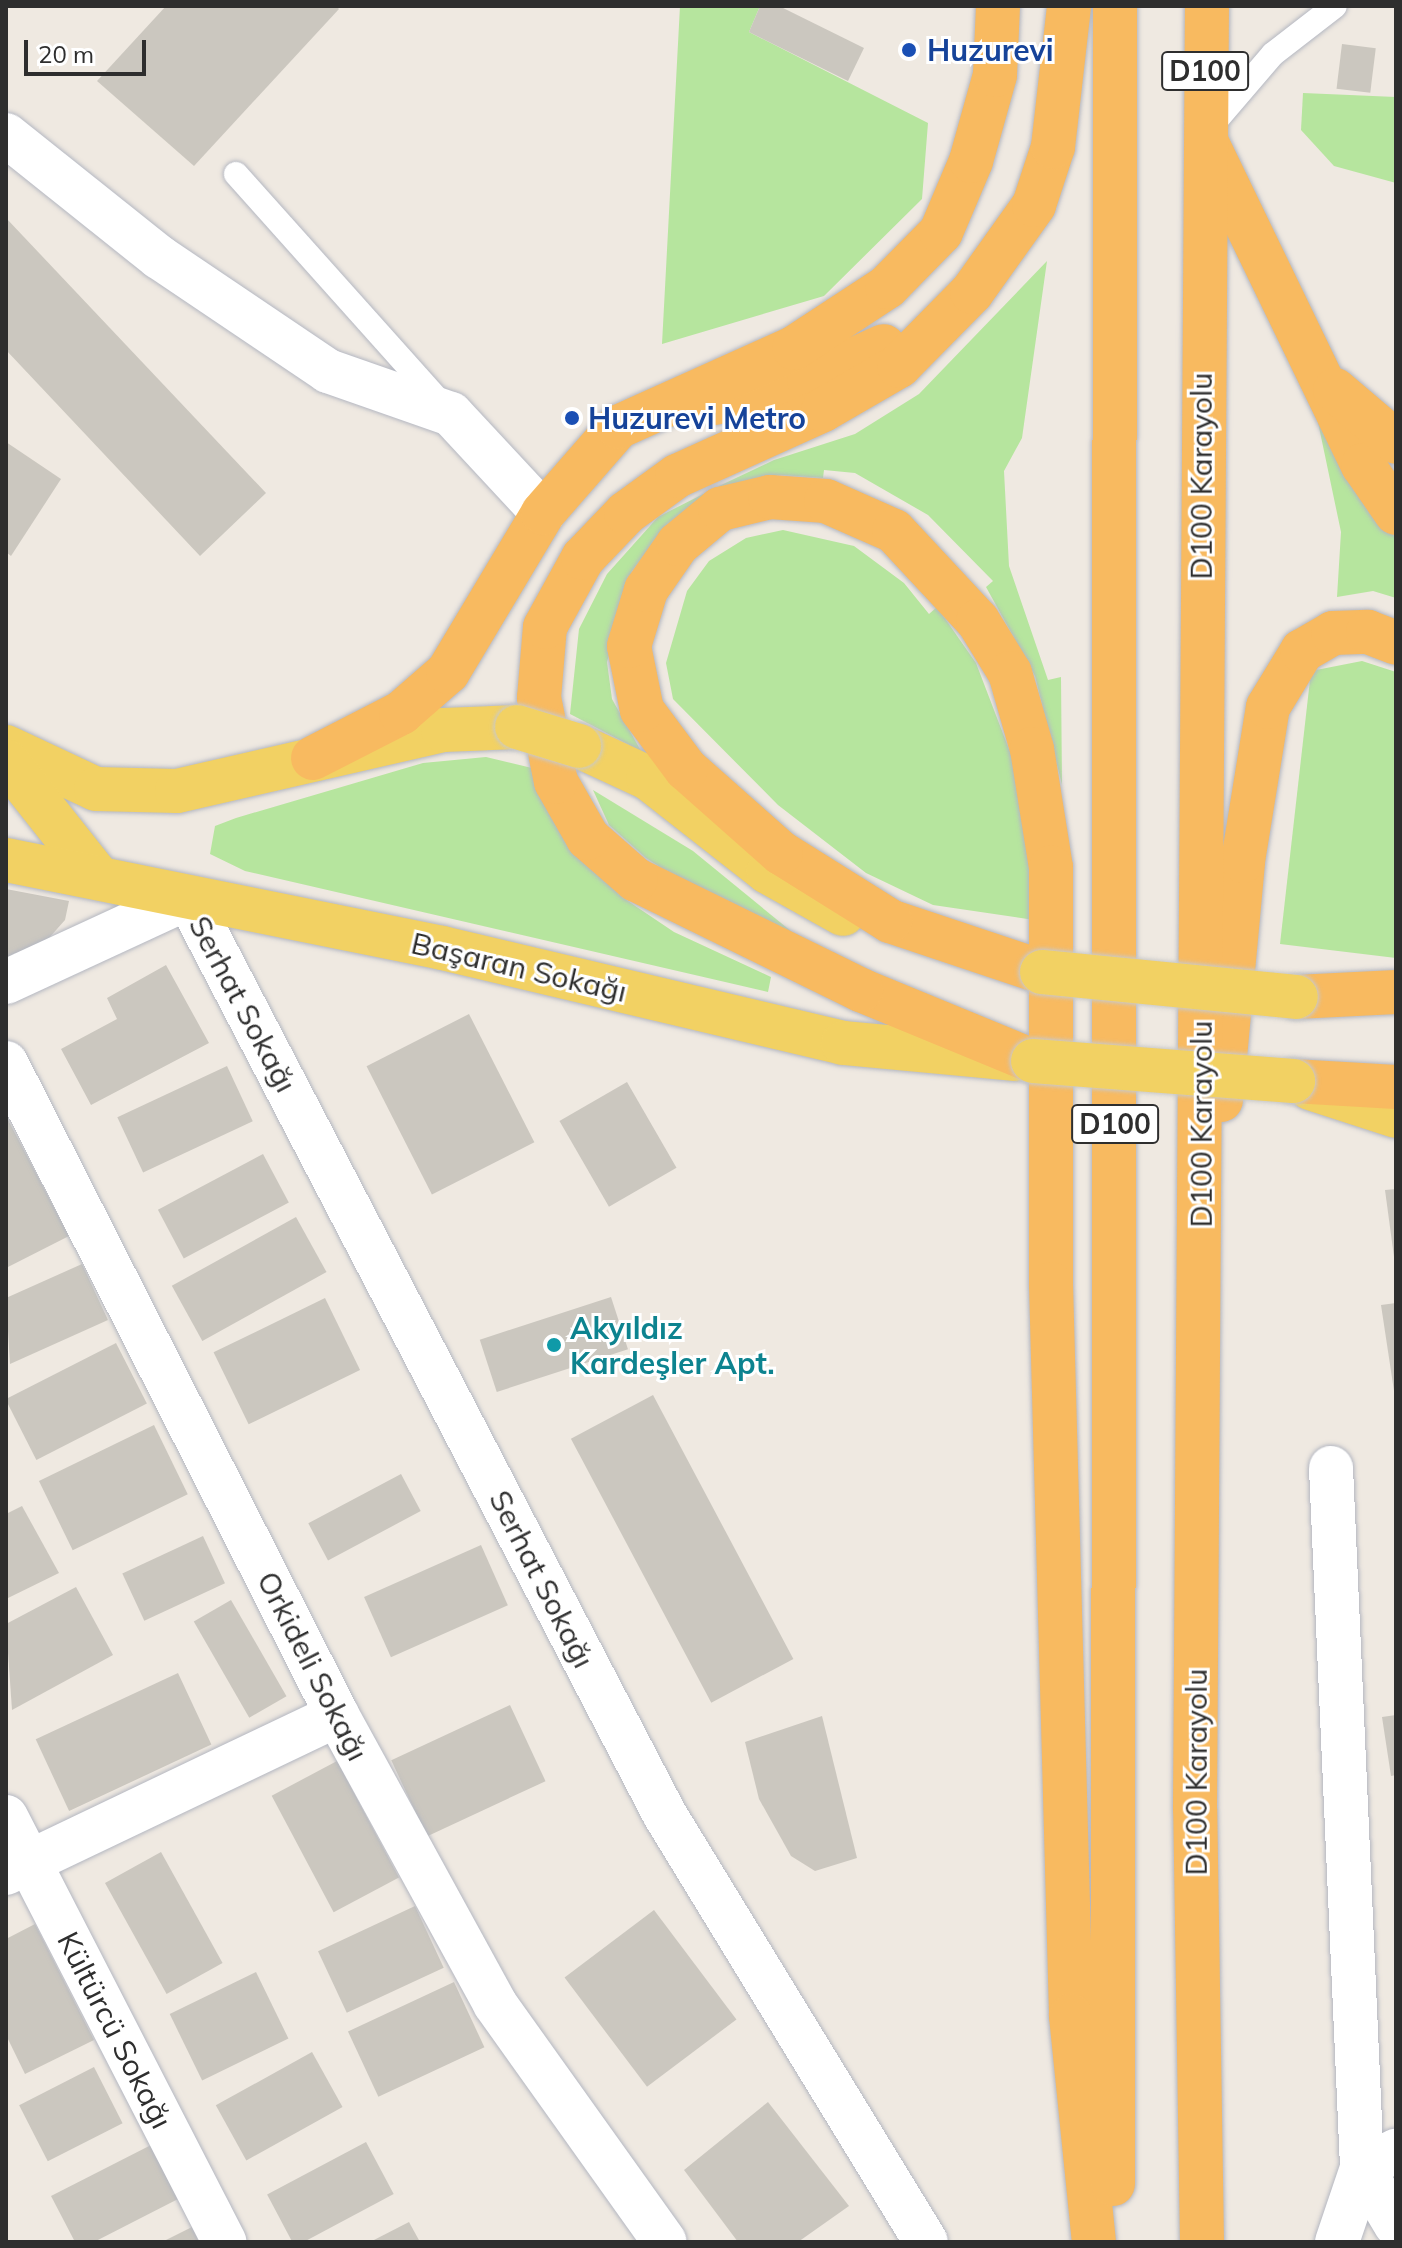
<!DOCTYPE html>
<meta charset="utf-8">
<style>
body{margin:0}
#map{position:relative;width:1402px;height:2248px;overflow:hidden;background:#efe9e1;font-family:Mulish,sans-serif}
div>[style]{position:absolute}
.green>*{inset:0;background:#b6e59e}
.building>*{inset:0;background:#cbc7bf;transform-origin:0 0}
.roads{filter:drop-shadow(0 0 2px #b4b7c1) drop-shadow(0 0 2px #b4b7c1)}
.service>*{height:24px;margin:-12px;padding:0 12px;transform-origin:12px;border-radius:12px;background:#fff}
.minor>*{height:44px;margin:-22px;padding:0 22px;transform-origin:22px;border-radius:22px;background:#fff}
.secondary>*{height:44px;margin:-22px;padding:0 22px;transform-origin:22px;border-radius:22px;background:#fff}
.primary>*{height:44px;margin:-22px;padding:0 22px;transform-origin:22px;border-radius:22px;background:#f2d163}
.trunk>*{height:44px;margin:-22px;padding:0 22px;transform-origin:22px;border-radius:22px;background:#f8ba60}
.bridges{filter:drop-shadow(0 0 2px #c9c9c9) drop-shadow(0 0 2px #c9c9c9)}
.primary-bridge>*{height:44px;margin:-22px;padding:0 22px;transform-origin:22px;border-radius:22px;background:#f2d163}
.dots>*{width:22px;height:22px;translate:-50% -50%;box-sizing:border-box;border:4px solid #fff;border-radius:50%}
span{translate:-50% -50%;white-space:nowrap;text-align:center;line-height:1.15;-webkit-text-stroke:6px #fff;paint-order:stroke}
.shield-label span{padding:2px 6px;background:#fff;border:2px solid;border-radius:6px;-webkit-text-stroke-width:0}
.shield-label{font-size:28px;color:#2e2e2e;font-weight:700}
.transit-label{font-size:30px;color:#164399;font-weight:700}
.left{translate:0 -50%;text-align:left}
.street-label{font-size:30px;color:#2e2e2e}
.culture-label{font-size:30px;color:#0d838f;font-weight:700}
.frame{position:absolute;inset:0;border:8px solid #2e2e2e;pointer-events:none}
.scale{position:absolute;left:24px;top:40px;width:122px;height:36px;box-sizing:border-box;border:4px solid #2e2e2e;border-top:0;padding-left:10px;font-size:24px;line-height:28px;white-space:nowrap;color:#2e2e2e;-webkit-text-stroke:6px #fff;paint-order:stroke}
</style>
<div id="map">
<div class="green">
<div style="clip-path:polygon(680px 6px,760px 6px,749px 32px,928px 123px,922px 199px,824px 296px,662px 344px)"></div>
<div style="clip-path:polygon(1303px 93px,1396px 97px,1396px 183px,1334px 166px,1301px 130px)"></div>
<div style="clip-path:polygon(1047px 261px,1022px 438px,1004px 471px,1009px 566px,1048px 680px,1061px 677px,1062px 785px,1035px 676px,986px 587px,993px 581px,928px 515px,855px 473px,824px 470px,823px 478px,780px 475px,717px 487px,668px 524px,632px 571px,607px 662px,612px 699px,641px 751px,570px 714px,579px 629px,607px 574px,658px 517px,717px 487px,774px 460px,855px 434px,919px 394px)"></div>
<div style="clip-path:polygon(1315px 408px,1396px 539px,1396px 598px,1373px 591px,1337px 597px,1341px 532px)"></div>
<div style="clip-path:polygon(783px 530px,854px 546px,904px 583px,929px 614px,937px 607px,976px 663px,1020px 778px,1041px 921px,933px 905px,866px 873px,778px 805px,673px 699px,666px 663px,687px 591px,709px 561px,746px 538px)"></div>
<div style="clip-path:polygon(1362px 661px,1396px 672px,1396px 958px,1280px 944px,1311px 671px)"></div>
<div style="clip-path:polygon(486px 757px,532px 768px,584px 861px,622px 897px,674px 932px,771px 977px,768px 992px,245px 871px,210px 854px,215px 826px,236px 818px,423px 763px)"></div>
<div style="clip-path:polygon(593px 790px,693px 851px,792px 932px,702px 894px,646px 858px,609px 825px)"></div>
</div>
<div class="building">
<div style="clip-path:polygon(166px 6px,336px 6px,339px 9px,194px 166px,97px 81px)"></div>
<div style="clip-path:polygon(760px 6px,779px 6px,864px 48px,848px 81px,749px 32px)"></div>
<div style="left:1342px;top:44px;width:34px;height:45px;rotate:7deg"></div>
<div style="clip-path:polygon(6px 218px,266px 493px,200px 556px,6px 350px)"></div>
<div style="clip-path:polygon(6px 442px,61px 479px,11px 556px,6px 552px)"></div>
<div style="clip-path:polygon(6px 889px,69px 901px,65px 920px,33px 956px,14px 953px,13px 963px,6px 960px)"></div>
<div style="clip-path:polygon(166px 965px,209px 1043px,91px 1105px,61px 1049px,117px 1019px,107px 998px)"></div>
<div style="left:469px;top:1014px;width:144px;height:115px;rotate:63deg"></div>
<div style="left:227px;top:1066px;width:61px;height:121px;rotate:65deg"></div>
<div style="left:627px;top:1082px;width:99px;height:78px;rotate:60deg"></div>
<div style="clip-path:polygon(6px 1116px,69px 1236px,6px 1268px)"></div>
<div style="left:263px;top:1154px;width:55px;height:119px;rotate:62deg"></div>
<div style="clip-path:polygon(1396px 1189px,1396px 1257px,1394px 1257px,1385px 1190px)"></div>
<div style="left:296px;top:1217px;width:63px;height:142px;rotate:61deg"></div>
<div style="clip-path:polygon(82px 1264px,108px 1320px,10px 1364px,6px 1298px)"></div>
<div style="left:611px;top:1297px;width:55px;height:138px;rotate:72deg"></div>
<div style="left:325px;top:1298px;width:80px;height:124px;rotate:64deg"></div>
<div style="clip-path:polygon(1396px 1303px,1396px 1391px,1394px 1391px,1381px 1305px)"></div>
<div style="left:116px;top:1343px;width:68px;height:124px;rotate:63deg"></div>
<div style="left:653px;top:1395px;width:299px;height:93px;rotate:62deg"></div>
<div style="left:154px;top:1425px;width:77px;height:128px;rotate:64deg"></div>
<div style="left:401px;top:1474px;width:42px;height:105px;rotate:62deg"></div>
<div style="clip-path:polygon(22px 1506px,59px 1573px,6px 1599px,6px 1514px)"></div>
<div style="left:203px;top:1536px;width:52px;height:89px;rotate:65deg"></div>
<div style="left:481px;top:1545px;width:66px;height:128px;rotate:66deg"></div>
<div style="clip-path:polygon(76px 1587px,113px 1655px,12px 1710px,6px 1624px)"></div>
<div style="left:231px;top:1600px;width:111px;height:43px;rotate:60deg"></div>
<div style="left:178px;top:1673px;width:79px;height:157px;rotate:65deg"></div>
<div style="left:510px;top:1705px;width:84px;height:131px;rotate:65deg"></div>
<div style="clip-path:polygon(1396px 1715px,1396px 1775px,1391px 1776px,1382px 1717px)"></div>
<div style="clip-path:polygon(822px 1716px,857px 1858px,815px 1871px,791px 1856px,759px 1799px,745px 1742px)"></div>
<div style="left:337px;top:1761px;width:132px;height:74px;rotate:62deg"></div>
<div style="left:161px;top:1852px;width:127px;height:64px;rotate:61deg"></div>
<div style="left:415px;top:1906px;width:68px;height:107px;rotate:65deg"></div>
<div style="left:654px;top:1910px;width:137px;height:112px;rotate:53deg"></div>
<div style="clip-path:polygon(35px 1924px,94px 2040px,25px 2074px,6px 2035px,6px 1939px)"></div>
<div style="left:256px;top:1972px;width:74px;height:96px;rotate:64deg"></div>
<div style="left:454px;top:1982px;width:72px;height:117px;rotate:65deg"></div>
<div style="left:312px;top:2052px;width:63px;height:110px;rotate:61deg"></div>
<div style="left:94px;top:2067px;width:63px;height:84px;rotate:63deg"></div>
<div style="clip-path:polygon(768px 2102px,849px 2206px,798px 2242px,738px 2242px,684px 2170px)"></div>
<div style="left:366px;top:2142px;width:59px;height:112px;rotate:62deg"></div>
<div style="clip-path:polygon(153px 2144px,180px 2198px,94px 2242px,75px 2242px,51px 2196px)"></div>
<div style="clip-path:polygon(409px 2222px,420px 2242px,370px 2242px)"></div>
<div style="clip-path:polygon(192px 2227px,199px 2242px,162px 2242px)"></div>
</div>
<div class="roads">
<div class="service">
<div style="left:1207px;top:131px;width:101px;rotate:-49.4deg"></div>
<div style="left:1273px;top:54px;width:78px;rotate:-37.7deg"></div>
<div style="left:236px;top:174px;width:309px;rotate:48.2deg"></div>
</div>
<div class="minor">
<div style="left:6px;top:135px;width:196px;rotate:38.6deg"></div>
<div style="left:159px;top:257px;width:204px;rotate:34deg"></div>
<div style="left:328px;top:371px;width:130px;rotate:19.3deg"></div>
<div style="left:451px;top:414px;width:135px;rotate:47.1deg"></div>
<div style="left:6px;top:982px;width:200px;rotate:-24.8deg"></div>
<div style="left:6px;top:1063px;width:731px;rotate:63.08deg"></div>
<div style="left:337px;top:1715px;width:329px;rotate:61.3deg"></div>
<div style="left:495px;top:2004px;width:292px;rotate:54.5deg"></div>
<div style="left:1331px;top:1468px;width:701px;rotate:87.46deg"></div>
<div style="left:1362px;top:2168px;width:66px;rotate:59.2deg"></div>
<div style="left:6px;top:1817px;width:478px;rotate:62.8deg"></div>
<div style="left:6px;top:1873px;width:367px;rotate:-25.5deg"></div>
<div style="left:1337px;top:2242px;width:78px;rotate:-71.3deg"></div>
<div style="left:1362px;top:2168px;width:38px;rotate:-27deg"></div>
</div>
<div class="secondary">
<div style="left:188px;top:898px;width:1034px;rotate:62.52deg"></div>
<div style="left:665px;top:1815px;width:500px;rotate:58.57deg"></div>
</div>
<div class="primary">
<div style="left:579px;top:746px;width:76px;rotate:24.9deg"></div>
<div style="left:648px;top:778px;width:152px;rotate:38.1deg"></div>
<div style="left:768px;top:872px;width:86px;rotate:29.2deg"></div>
<div style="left:6px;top:747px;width:99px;rotate:25deg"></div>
<div style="left:96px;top:789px;width:81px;rotate:1.4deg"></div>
<div style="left:177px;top:791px;width:273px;rotate:-12.9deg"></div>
<div style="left:443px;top:730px;width:74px;rotate:-2.3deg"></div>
<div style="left:6px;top:761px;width:148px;rotate:51.6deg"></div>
<div style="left:6px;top:860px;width:445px;rotate:11.4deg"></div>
<div style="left:442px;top:948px;width:412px;rotate:13.3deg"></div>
<div style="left:843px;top:1043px;width:173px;rotate:5.3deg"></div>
<div style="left:1310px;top:1088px;width:90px;rotate:18deg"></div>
</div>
<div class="trunk">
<div style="left:1208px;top:145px;width:356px;rotate:64.2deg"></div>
<div style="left:1363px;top:465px;width:58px;rotate:55.5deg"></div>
<div style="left:1335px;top:390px;width:80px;rotate:40.4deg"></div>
<div style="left:715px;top:403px;width:97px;rotate:-13.7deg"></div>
<div style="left:809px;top:380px;width:82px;rotate:-24.4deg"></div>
<div style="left:313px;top:758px;width:99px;rotate:-27.1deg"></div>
<div style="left:401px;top:713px;width:62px;rotate:-41.1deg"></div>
<div style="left:448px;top:672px;width:185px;rotate:-59.1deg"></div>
<div style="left:543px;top:513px;width:114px;rotate:-48.9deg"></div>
<div style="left:618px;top:427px;width:193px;rotate:-24.2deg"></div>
<div style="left:794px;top:348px;width:111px;rotate:-33.3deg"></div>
<div style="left:887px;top:287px;width:77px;rotate:-45.5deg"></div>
<div style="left:941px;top:232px;width:77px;rotate:-67.1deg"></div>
<div style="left:971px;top:161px;width:89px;rotate:-74.4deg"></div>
<div style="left:995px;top:75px;width:69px;rotate:-87.5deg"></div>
<div style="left:1042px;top:972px;width:160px;rotate:-161.5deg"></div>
<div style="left:890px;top:921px;width:128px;rotate:-148deg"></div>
<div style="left:781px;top:853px;width:127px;rotate:-138.5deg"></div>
<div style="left:686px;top:769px;width:74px;rotate:-126.7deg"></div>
<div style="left:642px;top:710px;width:65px;rotate:-101.5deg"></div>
<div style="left:629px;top:646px;width:59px;rotate:-73.1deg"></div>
<div style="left:646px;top:590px;width:56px;rotate:-55.2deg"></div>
<div style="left:678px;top:544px;width:55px;rotate:-39.8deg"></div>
<div style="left:720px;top:509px;width:51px;rotate:-13.5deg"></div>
<div style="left:770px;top:497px;width:56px;rotate:4.1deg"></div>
<div style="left:826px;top:501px;width:74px;rotate:23.8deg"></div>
<div style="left:894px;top:531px;width:123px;rotate:47deg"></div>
<div style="left:978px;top:621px;width:61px;rotate:58.4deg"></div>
<div style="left:1010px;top:673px;width:79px;rotate:73.9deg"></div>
<div style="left:1032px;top:749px;width:120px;rotate:80.9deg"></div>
<div style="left:1051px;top:867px;width:417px;rotate:90deg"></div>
<div style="left:1051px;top:1284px;width:732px;rotate:88.43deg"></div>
<div style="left:1071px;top:2016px;width:227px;rotate:84.2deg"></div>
<div style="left:1296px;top:997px;width:100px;rotate:-2.9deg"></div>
<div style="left:1033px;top:1061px;width:186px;rotate:-157.6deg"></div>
<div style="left:861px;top:990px;width:250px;rotate:-153.9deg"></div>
<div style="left:636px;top:880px;width:64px;rotate:-138.8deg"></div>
<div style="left:588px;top:838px;width:64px;rotate:-119.7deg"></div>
<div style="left:556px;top:782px;width:86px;rotate:-101.4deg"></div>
<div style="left:539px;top:698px;width:71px;rotate:-85.2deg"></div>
<div style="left:545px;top:627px;width:79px;rotate:-61.2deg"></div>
<div style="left:583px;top:558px;width:62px;rotate:-46.3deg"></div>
<div style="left:626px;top:513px;width:63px;rotate:-36deg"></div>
<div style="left:677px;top:476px;width:160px;rotate:-24.3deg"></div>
<div style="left:823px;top:410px;width:88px;rotate:-30.1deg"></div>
<div style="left:899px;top:366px;width:104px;rotate:-45.4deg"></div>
<div style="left:972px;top:292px;width:107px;rotate:-54.5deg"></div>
<div style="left:1034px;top:205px;width:61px;rotate:-71.9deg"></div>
<div style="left:1053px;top:147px;width:142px;rotate:-83.5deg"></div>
<div style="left:1293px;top:1081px;width:103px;rotate:3.3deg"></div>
<div style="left:1221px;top:1100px;width:240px;rotate:-84.7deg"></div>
<div style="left:1243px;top:861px;width:156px;rotate:-80.8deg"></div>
<div style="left:1268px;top:707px;width:66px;rotate:-58.7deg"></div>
<div style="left:1302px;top:651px;width:36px;rotate:-30deg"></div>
<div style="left:1333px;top:633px;width:35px;rotate:-2deg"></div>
<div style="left:1368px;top:632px;width:30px;rotate:21deg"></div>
<div style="left:1113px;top:2184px;width:2178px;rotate:-89.95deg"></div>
<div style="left:1202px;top:2242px;width:433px;rotate:-90.9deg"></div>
<div style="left:1195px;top:1809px;width:1803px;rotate:-89.62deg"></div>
</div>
</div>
<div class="bridges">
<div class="primary-bridge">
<div style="left:517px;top:727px;width:65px;rotate:17deg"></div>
<div style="left:1042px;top:972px;width:255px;rotate:5.6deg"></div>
<div style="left:1033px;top:1061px;width:261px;rotate:4.4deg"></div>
</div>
</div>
<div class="dots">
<div style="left:909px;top:50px;background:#1a4fb4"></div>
<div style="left:572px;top:418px;background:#1a4fb4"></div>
<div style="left:554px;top:1345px;background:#0f9aa8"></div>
</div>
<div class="shield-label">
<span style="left:1205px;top:71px">D100</span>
<span style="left:1115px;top:1124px">D100</span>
</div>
<div class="transit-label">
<span class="left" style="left:927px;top:50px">Huzurevi</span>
<span class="left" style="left:588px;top:418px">Huzurevi Metro</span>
</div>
<div class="street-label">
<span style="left:1201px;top:476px;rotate:-90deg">D100 Karayolu</span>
<span style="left:519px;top:967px;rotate:13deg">Başaran Sokağı</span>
<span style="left:243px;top:1004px;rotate:62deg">Serhat Sokağı</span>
<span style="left:1201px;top:1124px;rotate:-90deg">D100 Karayolu</span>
<span style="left:542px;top:1579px;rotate:63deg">Serhat Sokağı</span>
<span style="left:313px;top:1666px;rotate:63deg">Orkideli Sokağı</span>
<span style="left:1196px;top:1772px;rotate:-90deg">D100 Karayolu</span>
<span style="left:115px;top:2030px;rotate:63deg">Kültürcü Sokağı</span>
</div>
<div class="culture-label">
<span class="left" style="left:570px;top:1345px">Akyıldız<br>Kardeşler Apt.</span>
</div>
<div class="frame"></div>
<div class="scale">20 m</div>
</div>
